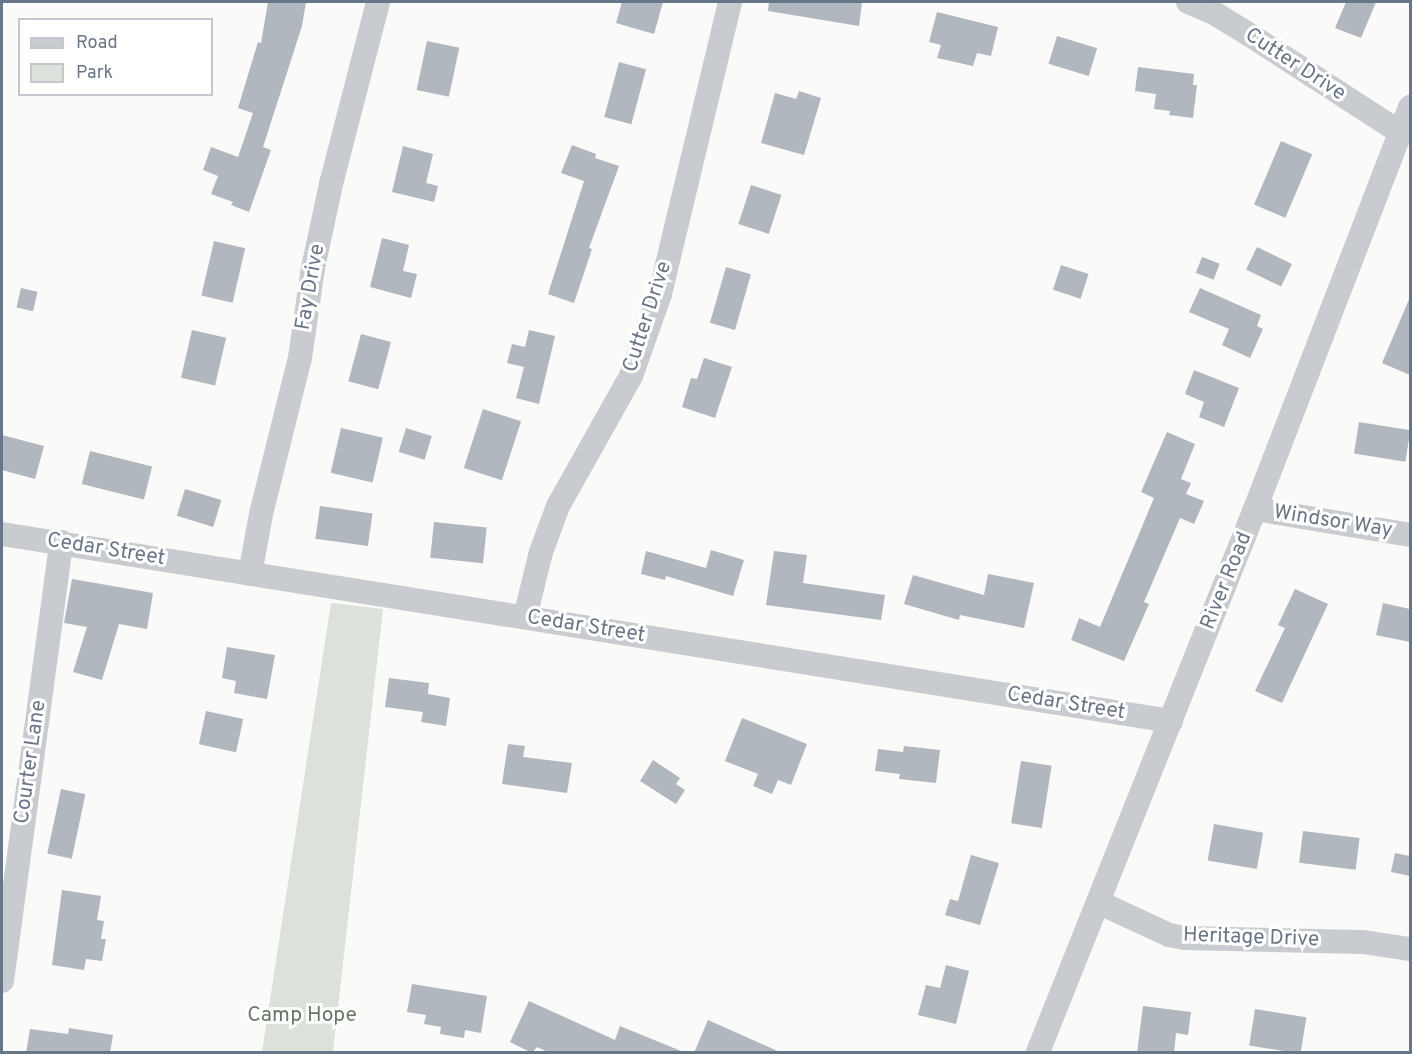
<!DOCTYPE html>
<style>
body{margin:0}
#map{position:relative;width:1412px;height:1054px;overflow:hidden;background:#fafaf8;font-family:Overpass,sans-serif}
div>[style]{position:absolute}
.green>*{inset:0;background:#dbe2d9}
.building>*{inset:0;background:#b1b7be;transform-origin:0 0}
.minor>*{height:24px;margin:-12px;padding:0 12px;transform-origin:12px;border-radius:12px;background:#c8cbcf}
span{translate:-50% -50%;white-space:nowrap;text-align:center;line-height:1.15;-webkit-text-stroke:6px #fff;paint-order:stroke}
.street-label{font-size:21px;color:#687689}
.park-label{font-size:21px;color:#657a64}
.frame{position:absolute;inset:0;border:3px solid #687689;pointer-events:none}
.legend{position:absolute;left:18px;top:18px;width:195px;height:78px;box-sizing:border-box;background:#fff;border:2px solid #c3c8d0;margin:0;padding:8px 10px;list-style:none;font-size:18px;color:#687689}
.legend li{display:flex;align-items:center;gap:12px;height:30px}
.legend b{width:30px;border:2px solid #c3c8d0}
</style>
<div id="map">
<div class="green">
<div style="clip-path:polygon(331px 603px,383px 609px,333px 1052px,262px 1052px)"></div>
</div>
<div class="building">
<div style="clip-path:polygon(268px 2px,306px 2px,302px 26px,263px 147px,271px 150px,249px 212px,231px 205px,233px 202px,211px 194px,218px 176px,203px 170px,211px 147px,238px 157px,253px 113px,238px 108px,258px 42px,261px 43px)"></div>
<div style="clip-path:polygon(622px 2px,663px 2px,654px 34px,616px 23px)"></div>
<div style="clip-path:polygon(769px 2px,862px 2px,859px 26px,768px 11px)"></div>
<div style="clip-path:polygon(1346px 2px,1376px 2px,1361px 38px,1335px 28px)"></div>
<div style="clip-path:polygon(937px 12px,998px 27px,991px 56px,977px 53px,973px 66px,937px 58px,941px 45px,929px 42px)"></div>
<div style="left:1057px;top:36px;width:42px;height:29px;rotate:17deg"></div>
<div style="left:427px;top:41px;width:33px;height:50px;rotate:12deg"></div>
<div style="left:619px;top:62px;width:28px;height:57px;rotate:15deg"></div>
<div style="clip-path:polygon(1138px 67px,1194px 74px,1193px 85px,1197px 85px,1193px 118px,1169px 115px,1170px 111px,1154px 109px,1156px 94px,1135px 91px)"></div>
<div style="clip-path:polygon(799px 91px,821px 98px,804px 155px,761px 143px,775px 93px,796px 99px)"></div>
<div style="left:1281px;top:141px;width:34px;height:69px;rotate:23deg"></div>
<div style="clip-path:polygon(572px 145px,596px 154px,595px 158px,619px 166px,589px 248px,592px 249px,574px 303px,548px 294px,584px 181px,561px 173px)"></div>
<div style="clip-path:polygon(403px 146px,433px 154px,426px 183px,438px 186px,434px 202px,392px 192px)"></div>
<div style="left:751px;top:185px;width:32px;height:41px;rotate:18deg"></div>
<div style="clip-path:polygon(382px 238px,409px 245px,403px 271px,417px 274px,411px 298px,370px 287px)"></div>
<div style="left:214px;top:241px;width:32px;height:56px;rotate:13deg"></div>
<div style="left:1257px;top:247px;width:39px;height:25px;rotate:26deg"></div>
<div style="left:1202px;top:257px;width:19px;height:17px;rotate:21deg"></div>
<div style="left:1061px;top:265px;width:29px;height:26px;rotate:18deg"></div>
<div style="left:726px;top:267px;width:26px;height:58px;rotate:16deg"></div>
<div style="left:21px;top:288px;width:17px;height:20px;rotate:13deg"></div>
<div style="clip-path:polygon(1200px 288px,1261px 315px,1257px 326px,1263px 329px,1250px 358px,1222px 345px,1229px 329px,1189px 312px)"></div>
<div style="clip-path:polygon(1410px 297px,1410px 375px,1382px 363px)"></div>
<div style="left:192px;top:330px;width:35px;height:49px;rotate:13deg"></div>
<div style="clip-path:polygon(529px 330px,555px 336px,539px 404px,516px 398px,524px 367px,507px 363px,512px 344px,525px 347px)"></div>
<div style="left:361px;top:334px;width:31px;height:49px;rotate:15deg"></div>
<div style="clip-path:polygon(704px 358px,732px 367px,715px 418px,682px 407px,691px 378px,697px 379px)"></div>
<div style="clip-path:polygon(1194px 370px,1239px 388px,1224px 427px,1199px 417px,1204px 402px,1185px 394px)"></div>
<div style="left:483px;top:409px;width:40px;height:62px;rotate:18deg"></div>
<div style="left:1359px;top:422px;width:52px;height:32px;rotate:9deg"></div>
<div style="left:341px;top:428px;width:43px;height:46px;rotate:13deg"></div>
<div style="left:406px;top:428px;width:27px;height:25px;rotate:17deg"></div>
<div style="clip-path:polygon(1167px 432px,1195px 444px,1181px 479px,1191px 483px,1186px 494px,1204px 501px,1194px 524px,1180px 518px,1144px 602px,1149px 604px,1124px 661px,1071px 640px,1079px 618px,1100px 627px,1154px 498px,1141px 492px)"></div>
<div style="clip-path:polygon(2px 435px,44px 446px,35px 479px,2px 470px)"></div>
<div style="left:90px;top:451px;width:64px;height:34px;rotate:14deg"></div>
<div style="left:185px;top:489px;width:38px;height:28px;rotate:17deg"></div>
<div style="left:320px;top:506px;width:53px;height:33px;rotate:8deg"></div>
<div style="left:434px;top:522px;width:53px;height:36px;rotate:6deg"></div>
<div style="clip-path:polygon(711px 550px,744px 560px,733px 596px,666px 576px,665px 580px,641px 574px,646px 551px,706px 568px)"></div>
<div style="clip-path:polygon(774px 551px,807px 555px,803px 583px,885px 595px,881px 620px,766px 605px)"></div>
<div style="clip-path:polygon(988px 574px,1034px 583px,1024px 628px,960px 615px,959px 620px,904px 604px,913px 575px,984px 595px)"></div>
<div style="clip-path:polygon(72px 579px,153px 593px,147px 629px,119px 624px,102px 680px,73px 672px,87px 627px,64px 623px)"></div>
<div style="clip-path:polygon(1295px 589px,1328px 604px,1282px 703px,1255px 691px,1285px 628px,1278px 625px)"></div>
<div style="clip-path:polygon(1383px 603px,1410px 609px,1410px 642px,1376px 635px)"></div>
<div style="clip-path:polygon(227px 647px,275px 655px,267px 699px,234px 693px,236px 681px,222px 678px)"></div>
<div style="clip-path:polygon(389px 678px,429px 683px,428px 694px,450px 698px,446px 726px,421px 722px,423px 712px,385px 707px)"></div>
<div style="left:206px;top:711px;width:38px;height:34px;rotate:12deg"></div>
<div style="clip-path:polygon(742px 718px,807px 744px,791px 785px,778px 780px,772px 794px,753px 786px,758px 774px,725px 761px)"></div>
<div style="clip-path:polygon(508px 744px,525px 746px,523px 757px,572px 763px,567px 793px,502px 784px)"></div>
<div style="clip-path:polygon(904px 746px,940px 750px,936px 783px,899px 779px,900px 774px,875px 771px,878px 749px,903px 752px)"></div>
<div style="clip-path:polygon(653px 760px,680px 778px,676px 784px,685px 790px,676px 804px,640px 781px)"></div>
<div style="left:1021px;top:761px;width:31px;height:63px;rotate:9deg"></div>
<div style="left:61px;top:789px;width:25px;height:66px;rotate:12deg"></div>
<div style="left:1214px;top:824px;width:50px;height:37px;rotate:10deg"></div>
<div style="left:1303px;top:831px;width:57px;height:32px;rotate:7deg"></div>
<div style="clip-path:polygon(1395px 853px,1410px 856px,1410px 876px,1391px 872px)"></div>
<div style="clip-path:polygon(971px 855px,999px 863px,980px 925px,945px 915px,950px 899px,958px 901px)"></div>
<div style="clip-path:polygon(62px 890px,101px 896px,97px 920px,104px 921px,101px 939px,106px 939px,102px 961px,86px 959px,84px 970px,52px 965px)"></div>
<div style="clip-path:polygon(946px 965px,969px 971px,956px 1024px,918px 1015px,926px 985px,940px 988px)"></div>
<div style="clip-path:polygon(412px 984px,487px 996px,481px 1033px,465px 1030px,464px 1038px,440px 1034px,441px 1027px,424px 1024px,426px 1015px,407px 1012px)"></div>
<div style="clip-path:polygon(529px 1001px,615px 1040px,620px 1026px,686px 1053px,550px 1053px,537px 1047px,532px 1053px,510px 1042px)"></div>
<div style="clip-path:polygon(1143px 1006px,1191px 1012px,1188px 1035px,1176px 1033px,1174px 1053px,1137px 1053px)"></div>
<div style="left:1255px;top:1009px;width:52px;height:37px;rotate:9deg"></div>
<div style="clip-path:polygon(708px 1020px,782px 1053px,694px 1053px)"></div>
<div style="clip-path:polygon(69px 1028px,113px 1035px,110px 1053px,26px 1053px,30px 1029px,68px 1034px)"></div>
</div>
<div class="minor">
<div style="left:1188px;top:2px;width:28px;rotate:23deg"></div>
<div style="left:1214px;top:13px;width:42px;rotate:31.4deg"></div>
<div style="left:1250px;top:35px;width:180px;rotate:33deg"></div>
<div style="left:1255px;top:509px;width:157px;rotate:9.5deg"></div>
<div style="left:2px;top:534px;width:1184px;rotate:9.09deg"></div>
<div style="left:250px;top:574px;width:61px;rotate:-79.6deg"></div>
<div style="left:261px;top:514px;width:161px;rotate:-76deg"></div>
<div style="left:300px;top:358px;width:91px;rotate:-81.8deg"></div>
<div style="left:313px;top:268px;width:86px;rotate:-77.9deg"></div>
<div style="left:331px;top:184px;width:188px;rotate:-75.5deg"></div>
<div style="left:525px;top:617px;width:67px;rotate:-76.2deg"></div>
<div style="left:541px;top:552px;width:49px;rotate:-69.7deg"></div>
<div style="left:558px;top:506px;width:149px;rotate:-60.7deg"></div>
<div style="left:631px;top:376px;width:87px;rotate:-70.5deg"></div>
<div style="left:660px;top:294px;width:300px;rotate:-76.5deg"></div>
<div style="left:1098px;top:902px;width:78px;rotate:24.9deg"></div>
<div style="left:1169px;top:935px;width:16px;rotate:11deg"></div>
<div style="left:1185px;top:938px;width:178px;rotate:1.3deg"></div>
<div style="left:1363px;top:942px;width:48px;rotate:8.5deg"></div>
<div style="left:2px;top:981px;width:443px;rotate:-82.3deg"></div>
<div style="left:1038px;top:1052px;width:585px;rotate:-68.22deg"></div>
<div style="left:1255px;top:509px;width:431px;rotate:-68.9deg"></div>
</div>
<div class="street-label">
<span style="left:1295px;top:65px;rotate:33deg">Cutter Drive</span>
<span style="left:311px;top:287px;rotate:-80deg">Fay Drive</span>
<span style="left:648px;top:317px;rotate:-72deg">Cutter Drive</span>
<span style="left:1333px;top:522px;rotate:9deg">Windsor Way</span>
<span style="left:106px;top:550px;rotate:9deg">Cedar Street</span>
<span style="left:1227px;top:581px;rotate:-68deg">River Road</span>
<span style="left:586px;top:627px;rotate:9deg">Cedar Street</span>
<span style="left:1066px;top:704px;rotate:9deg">Cedar Street</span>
<span style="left:31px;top:762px;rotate:-82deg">Courter Lane</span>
<span style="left:1251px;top:938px;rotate:2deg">Heritage Drive</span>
</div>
<div class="park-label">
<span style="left:302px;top:1016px">Camp Hope</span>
</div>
<div class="frame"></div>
<ul class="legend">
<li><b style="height:8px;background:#c8cbcf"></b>Road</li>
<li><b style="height:16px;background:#dbe2d9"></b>Park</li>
</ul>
</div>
